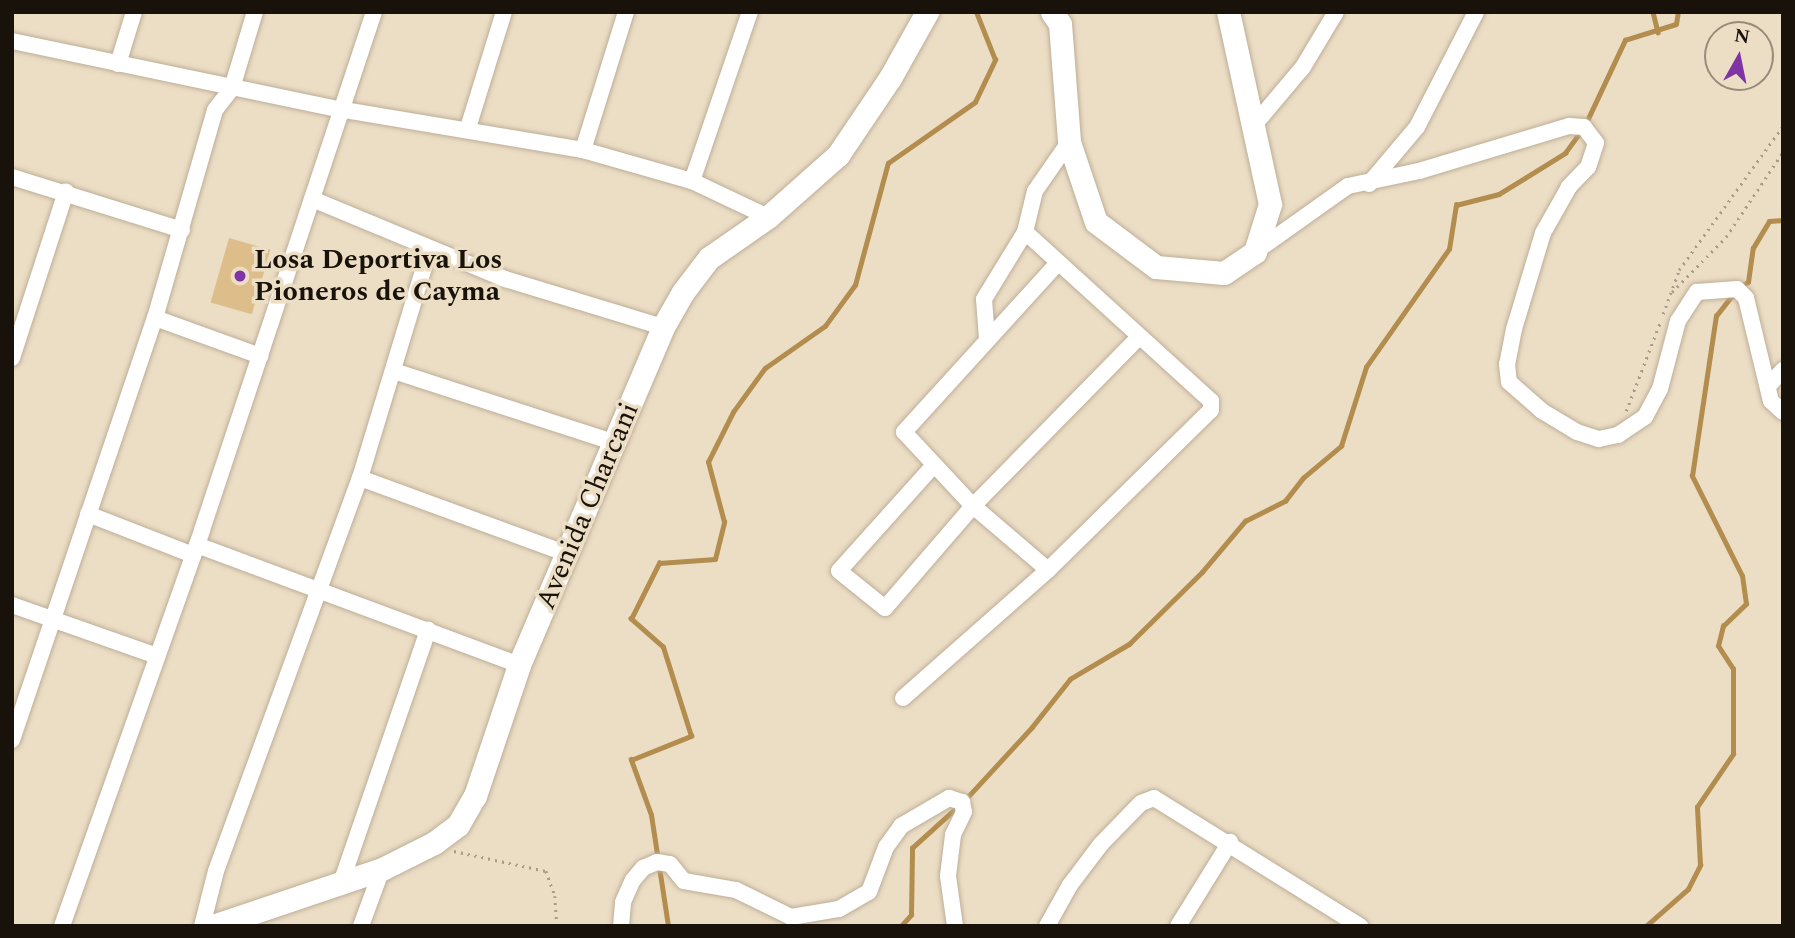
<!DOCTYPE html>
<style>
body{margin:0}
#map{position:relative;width:1795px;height:938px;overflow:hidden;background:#ecddc5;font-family:Spectral,serif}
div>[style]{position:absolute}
.green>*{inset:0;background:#ddbd89;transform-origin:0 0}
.stream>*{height:4.5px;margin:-2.25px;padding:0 2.25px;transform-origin:2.25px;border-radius:2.25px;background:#b28d4d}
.path>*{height:2.5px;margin-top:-1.25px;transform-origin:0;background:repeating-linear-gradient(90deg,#a89c89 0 2px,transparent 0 7px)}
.roads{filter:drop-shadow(0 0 2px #bdae97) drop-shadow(0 0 2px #bdae97)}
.minor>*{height:16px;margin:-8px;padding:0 8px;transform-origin:8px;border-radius:8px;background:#fff}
.secondary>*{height:23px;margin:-11.5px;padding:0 11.5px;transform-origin:11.5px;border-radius:11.5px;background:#fff}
.dots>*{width:19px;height:19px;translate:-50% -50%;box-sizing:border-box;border:4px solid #ecddc5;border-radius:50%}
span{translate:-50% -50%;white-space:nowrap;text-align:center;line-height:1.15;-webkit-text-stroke:7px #ecddc5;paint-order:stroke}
.poi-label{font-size:28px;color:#18120a;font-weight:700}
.left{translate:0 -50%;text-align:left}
.street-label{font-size:28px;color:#18120a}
.frame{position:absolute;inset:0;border:14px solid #18120a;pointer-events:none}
.north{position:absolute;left:1704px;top:21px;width:70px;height:70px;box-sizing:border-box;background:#ecddc5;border:2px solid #978c7a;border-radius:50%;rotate:9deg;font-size:19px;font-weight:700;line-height:28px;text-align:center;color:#18120a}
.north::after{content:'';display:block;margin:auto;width:24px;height:32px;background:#7f33a4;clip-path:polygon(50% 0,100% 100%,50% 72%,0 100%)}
</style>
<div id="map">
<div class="green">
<div style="left:229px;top:238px;width:43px;height:67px;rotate:16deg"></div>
</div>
<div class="stream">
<div style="left:1653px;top:12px;width:21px;rotate:76deg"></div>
<div style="left:1585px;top:125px;width:94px;rotate:-64.8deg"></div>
<div style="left:1625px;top:40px;width:53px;rotate:-17.4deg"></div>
<div style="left:1676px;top:24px;width:12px;rotate:-81deg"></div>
<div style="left:1739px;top:287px;width:10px;rotate:-29deg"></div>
<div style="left:1748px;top:282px;width:34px;rotate:-82deg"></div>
<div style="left:1753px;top:248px;width:31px;rotate:-59deg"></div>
<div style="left:1769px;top:221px;width:14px;rotate:-4deg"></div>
<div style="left:964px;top:801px;width:100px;rotate:-47.4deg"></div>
<div style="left:1032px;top:727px;width:61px;rotate:-51.6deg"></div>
<div style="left:1070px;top:679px;width:69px;rotate:-30.7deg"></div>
<div style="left:1129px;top:644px;width:103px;rotate:-44.6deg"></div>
<div style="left:1202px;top:572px;width:67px;rotate:-49.9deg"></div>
<div style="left:1245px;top:521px;width:45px;rotate:-26.6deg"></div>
<div style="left:1285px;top:501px;width:29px;rotate:-52deg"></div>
<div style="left:1303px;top:478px;width:50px;rotate:-40.1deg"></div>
<div style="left:1341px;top:446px;width:83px;rotate:-72.4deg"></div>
<div style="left:1366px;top:367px;width:144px;rotate:-54.9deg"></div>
<div style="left:1449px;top:249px;width:45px;rotate:-81deg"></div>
<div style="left:1456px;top:205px;width:44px;rotate:-14.3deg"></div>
<div style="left:1499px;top:194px;width:78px;rotate:-31.8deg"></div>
<div style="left:1565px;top:153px;width:26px;rotate:-54deg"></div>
<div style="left:668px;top:926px;width:112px;rotate:-98.7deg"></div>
<div style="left:651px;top:815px;width:59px;rotate:-110deg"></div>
<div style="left:631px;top:760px;width:65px;rotate:-21.8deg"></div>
<div style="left:691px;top:736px;width:93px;rotate:-107.5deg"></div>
<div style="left:663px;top:647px;width:43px;rotate:-138.8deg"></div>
<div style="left:631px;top:619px;width:63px;rotate:-63.4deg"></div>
<div style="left:659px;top:563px;width:56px;rotate:-4.1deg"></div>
<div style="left:715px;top:559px;width:38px;rotate:-76deg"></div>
<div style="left:724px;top:522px;width:62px;rotate:-104.9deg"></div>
<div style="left:708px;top:462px;width:56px;rotate:-63.4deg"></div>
<div style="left:733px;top:412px;width:54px;rotate:-54deg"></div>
<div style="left:765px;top:368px;width:73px;rotate:-35deg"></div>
<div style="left:825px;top:326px;width:51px;rotate:-53.8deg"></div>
<div style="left:855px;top:285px;width:126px;rotate:-74.9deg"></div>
<div style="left:888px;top:163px;width:106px;rotate:-35deg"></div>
<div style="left:975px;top:102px;width:47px;rotate:-64.5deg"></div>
<div style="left:995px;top:60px;width:52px;rotate:-111.6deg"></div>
<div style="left:901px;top:926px;width:15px;rotate:-48deg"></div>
<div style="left:911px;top:915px;width:67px;rotate:-89.1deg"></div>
<div style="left:912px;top:848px;width:61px;rotate:-42.3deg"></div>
<div style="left:1646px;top:926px;width:56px;rotate:-41.4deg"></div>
<div style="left:1688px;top:889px;width:27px;rotate:-63deg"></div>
<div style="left:1700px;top:865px;width:58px;rotate:-93deg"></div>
<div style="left:1697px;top:807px;width:64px;rotate:-55.8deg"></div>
<div style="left:1733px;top:754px;width:85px;rotate:-90deg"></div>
<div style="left:1733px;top:669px;width:27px;rotate:-123deg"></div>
<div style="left:1718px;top:646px;width:21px;rotate:-76deg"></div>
<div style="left:1723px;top:626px;width:32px;rotate:-44deg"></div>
<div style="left:1746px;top:604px;width:28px;rotate:-98deg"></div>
<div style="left:1742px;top:576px;width:112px;rotate:-116.6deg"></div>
<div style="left:1692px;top:476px;width:162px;rotate:-81.5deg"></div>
<div style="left:1716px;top:316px;width:28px;rotate:-52deg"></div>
</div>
<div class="path">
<div style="left:1672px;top:292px;width:77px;rotate:-45.5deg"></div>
<div style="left:1726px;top:237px;width:102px;rotate:-56.2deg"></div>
<div style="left:1663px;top:314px;width:47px;rotate:-70deg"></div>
<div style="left:1679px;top:270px;width:178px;rotate:-54.2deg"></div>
<div style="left:1626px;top:411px;width:94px;rotate:-68.9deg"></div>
<div style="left:454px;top:851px;width:94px;rotate:12.3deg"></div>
<div style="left:546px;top:871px;width:27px;rotate:70deg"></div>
<div style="left:555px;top:896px;width:30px;rotate:86deg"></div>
</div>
<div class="roads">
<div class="minor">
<div style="left:12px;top:41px;width:333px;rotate:11.8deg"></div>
<div style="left:338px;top:109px;width:248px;rotate:9.5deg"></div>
<div style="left:583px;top:150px;width:113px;rotate:15.9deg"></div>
<div style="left:692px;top:181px;width:84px;rotate:25.3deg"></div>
<div style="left:118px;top:64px;width:54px;rotate:-72.9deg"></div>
<div style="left:1255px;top:124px;width:75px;rotate:-49.9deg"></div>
<div style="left:1303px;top:67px;width:64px;rotate:-59deg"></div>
<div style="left:468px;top:128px;width:121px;rotate:-72.8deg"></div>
<div style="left:583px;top:150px;width:145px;rotate:-72.7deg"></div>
<div style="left:12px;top:177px;width:178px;rotate:17.3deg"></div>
<div style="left:692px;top:181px;width:179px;rotate:-71.1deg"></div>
<div style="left:1369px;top:184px;width:75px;rotate:-49.9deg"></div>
<div style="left:1417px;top:127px;width:129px;rotate:-62.8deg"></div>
<div style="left:312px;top:199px;width:209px;rotate:22.5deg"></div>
<div style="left:505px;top:279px;width:165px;rotate:16.9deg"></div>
<div style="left:1255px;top:252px;width:114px;rotate:-35.4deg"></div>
<div style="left:1348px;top:186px;width:73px;rotate:-11.9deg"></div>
<div style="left:1419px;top:171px;width:157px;rotate:-16.7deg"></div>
<div style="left:1569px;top:126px;width:15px;rotate:4deg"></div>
<div style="left:1584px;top:127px;width:20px;rotate:53deg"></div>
<div style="left:1596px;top:143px;width:25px;rotate:108deg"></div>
<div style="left:1588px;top:167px;width:28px;rotate:134deg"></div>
<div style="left:1569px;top:187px;width:53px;rotate:119.5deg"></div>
<div style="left:1543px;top:233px;width:100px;rotate:106.8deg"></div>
<div style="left:1514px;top:329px;width:36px;rotate:101deg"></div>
<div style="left:1507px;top:364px;width:18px;rotate:84deg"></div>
<div style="left:1509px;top:382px;width:44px;rotate:41.3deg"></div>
<div style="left:1542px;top:411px;width:41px;rotate:31deg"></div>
<div style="left:1577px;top:432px;width:23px;rotate:18deg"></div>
<div style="left:1599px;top:439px;width:19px;rotate:-12deg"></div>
<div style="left:1618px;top:435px;width:32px;rotate:-34deg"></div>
<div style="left:1645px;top:417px;width:32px;rotate:-62deg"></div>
<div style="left:1660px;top:389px;width:70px;rotate:-75.2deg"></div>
<div style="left:1678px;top:321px;width:35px;rotate:-57deg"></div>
<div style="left:1697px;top:292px;width:40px;rotate:-4.3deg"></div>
<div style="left:1737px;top:289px;width:13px;rotate:45deg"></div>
<div style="left:1746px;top:298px;width:106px;rotate:76.4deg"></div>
<div style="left:1771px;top:401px;width:16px;rotate:43deg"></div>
<div style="left:155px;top:318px;width:112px;rotate:19.9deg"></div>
<div style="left:987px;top:339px;width:40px;rotate:-94.3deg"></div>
<div style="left:984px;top:299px;width:79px;rotate:-58.5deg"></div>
<div style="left:12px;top:358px;width:175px;rotate:-72deg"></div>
<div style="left:394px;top:371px;width:233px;rotate:18deg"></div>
<div style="left:1769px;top:385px;width:21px;rotate:-47deg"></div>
<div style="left:934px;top:465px;width:142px;rotate:131.9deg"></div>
<div style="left:839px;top:571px;width:59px;rotate:38.8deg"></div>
<div style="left:885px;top:608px;width:135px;rotate:-49.2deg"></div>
<div style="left:973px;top:506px;width:237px;rotate:-45.5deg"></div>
<div style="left:360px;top:478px;width:221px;rotate:20.1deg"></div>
<div style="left:88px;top:514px;width:113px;rotate:21.3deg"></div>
<div style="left:197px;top:545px;width:344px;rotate:20.4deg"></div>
<div style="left:1048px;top:570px;width:99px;rotate:-139.5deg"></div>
<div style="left:973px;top:506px;width:101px;rotate:-133deg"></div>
<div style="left:904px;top:432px;width:226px;rotate:-47.7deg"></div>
<div style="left:12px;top:605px;width:154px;rotate:19.4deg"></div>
<div style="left:903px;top:698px;width:193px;rotate:-41.4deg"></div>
<div style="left:1048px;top:570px;width:228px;rotate:-44.5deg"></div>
<div style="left:1211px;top:410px;width:9px;rotate:-90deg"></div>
<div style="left:1211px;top:401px;width:251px;rotate:-137.7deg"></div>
<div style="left:1025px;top:232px;width:42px;rotate:-76.3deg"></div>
<div style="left:1035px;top:191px;width:60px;rotate:-55.2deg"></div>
<div style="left:12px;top:740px;width:446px;rotate:-71.3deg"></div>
<div style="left:155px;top:318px;width:216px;rotate:-73.9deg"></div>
<div style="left:215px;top:110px;width:28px;rotate:-52deg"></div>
<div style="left:232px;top:88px;width:79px;rotate:-73.2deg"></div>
<div style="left:341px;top:883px;width:268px;rotate:-71deg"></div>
<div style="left:62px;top:926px;width:420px;rotate:-70.5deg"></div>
<div style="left:202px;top:530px;width:546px;rotate:-71.63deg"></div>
<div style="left:202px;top:926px;width:57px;rotate:-75.7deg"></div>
<div style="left:216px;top:871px;width:419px;rotate:-69.9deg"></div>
<div style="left:360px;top:478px;width:240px;rotate:-73.1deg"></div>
<div style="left:361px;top:926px;width:61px;rotate:-69.8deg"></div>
<div style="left:621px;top:926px;width:24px;rotate:-85deg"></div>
<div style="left:623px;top:902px;width:24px;rotate:-66deg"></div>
<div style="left:633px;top:880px;width:16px;rotate:-50deg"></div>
<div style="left:643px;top:868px;width:15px;rotate:-23deg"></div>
<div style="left:657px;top:862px;width:13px;rotate:9deg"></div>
<div style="left:670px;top:864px;width:22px;rotate:51deg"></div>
<div style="left:684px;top:881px;width:53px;rotate:9.8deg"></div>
<div style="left:736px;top:890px;width:61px;rotate:26.1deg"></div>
<div style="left:791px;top:917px;width:49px;rotate:-9.5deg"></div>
<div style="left:839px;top:909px;width:34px;rotate:-30deg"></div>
<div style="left:869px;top:892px;width:48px;rotate:-69.3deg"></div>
<div style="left:886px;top:847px;width:26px;rotate:-54deg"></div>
<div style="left:901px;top:826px;width:56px;rotate:-30.3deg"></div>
<div style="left:949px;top:798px;width:14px;rotate:17deg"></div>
<div style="left:962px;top:802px;width:10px;rotate:79deg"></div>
<div style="left:964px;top:812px;width:25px;rotate:116deg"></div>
<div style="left:953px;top:835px;width:41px;rotate:97deg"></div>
<div style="left:948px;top:876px;width:50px;rotate:82deg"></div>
<div style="left:1047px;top:926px;width:47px;rotate:-60.7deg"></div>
<div style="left:1070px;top:885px;width:51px;rotate:-52.9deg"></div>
<div style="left:1101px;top:844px;width:57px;rotate:-45.7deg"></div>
<div style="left:1141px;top:803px;width:14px;rotate:-21deg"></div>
<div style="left:1154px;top:798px;width:243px;rotate:31.9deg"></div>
<div style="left:1178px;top:926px;width:99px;rotate:-58.2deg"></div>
</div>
<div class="secondary">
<div style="left:1052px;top:12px;width:14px;rotate:56deg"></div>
<div style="left:1060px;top:24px;width:118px;rotate:85.6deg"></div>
<div style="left:1069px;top:142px;width:84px;rotate:71.4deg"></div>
<div style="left:1096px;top:222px;width:75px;rotate:36.9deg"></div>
<div style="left:1156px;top:267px;width:68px;rotate:5deg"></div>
<div style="left:1224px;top:273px;width:37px;rotate:-34deg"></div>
<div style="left:1255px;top:252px;width:50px;rotate:-72.6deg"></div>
<div style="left:1270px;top:204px;width:197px;rotate:-102.3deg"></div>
<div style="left:213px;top:926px;width:178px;rotate:-18.6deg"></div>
<div style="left:382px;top:869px;width:58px;rotate:-26.6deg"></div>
<div style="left:434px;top:843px;width:30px;rotate:-37deg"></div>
<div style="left:458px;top:825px;width:34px;rotate:-60deg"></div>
<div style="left:475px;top:796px;width:138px;rotate:-71.4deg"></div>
<div style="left:519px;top:665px;width:367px;rotate:-66.9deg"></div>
<div style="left:663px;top:327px;width:40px;rotate:-60.3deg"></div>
<div style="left:683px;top:292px;width:43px;rotate:-52.6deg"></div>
<div style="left:709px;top:258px;width:72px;rotate:-34.8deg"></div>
<div style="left:768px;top:217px;width:94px;rotate:-41.5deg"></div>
<div style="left:838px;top:155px;width:93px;rotate:-56deg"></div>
<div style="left:890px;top:78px;width:76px;rotate:-60.7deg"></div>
</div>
</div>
<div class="dots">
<div style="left:240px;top:276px;background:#7f33a4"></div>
</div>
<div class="poi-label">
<span class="left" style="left:254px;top:276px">Losa Deportiva Los<br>Pioneros de Cayma</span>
</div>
<div class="street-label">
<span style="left:588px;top:506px;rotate:-67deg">Avenida Charcani</span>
</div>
<div class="frame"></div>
<div class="north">N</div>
</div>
